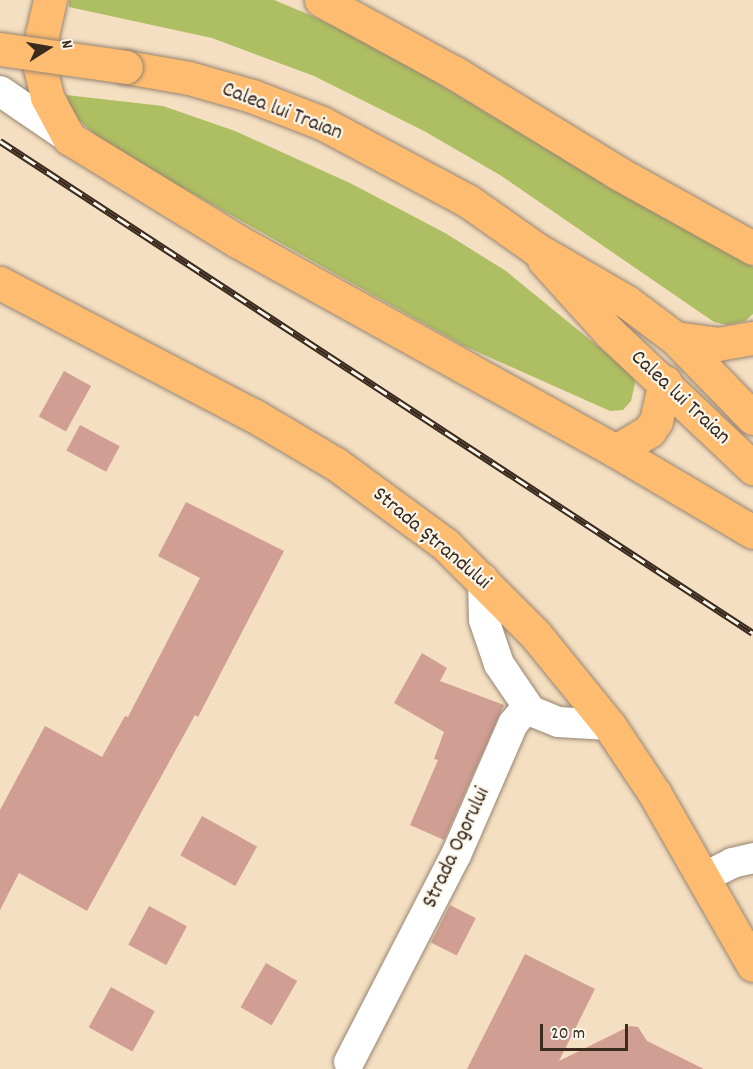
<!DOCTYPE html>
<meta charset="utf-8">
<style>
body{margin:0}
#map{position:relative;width:753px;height:1069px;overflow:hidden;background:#f4dfc2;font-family:Dekko,sans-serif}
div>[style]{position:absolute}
.green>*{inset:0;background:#aebe62}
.building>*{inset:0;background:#d09e93;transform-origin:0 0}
.roads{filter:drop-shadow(0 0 2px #988470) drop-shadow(0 0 2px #988470)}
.minor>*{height:30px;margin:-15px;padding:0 15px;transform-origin:15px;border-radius:15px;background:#fff}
.major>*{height:33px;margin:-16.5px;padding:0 16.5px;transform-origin:16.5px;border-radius:16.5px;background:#febc70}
.rail>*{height:7px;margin-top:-3.5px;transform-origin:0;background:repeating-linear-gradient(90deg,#fbf7ec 0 14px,#3b2a1e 0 28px);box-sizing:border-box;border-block:2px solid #3b2a1e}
.bridges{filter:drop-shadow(0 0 2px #988470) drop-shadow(0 0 2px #988470)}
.major-bridge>*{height:33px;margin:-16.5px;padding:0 16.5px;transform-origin:16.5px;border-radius:16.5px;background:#febc70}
span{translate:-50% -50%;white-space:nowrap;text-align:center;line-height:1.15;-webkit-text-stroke:4.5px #fbf7ec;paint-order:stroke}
.street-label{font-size:22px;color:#3b2a1e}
.north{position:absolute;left:18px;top:18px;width:60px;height:60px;-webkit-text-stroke:4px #fbf7ec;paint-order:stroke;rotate:79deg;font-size:16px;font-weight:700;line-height:24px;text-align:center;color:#3b2a1e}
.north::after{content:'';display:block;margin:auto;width:21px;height:27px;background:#3b2a1e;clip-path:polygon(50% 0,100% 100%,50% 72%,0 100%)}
.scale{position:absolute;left:540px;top:1024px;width:88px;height:27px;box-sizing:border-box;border:3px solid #3b2a1e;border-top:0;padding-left:8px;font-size:18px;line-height:21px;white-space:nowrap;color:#3b2a1e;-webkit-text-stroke:4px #fbf7ec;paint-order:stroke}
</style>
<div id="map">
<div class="green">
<div style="clip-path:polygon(69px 0,274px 0,310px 15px,379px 48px,580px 169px,744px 258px,753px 267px,753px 314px,745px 321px,728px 325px,714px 322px,500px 175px,424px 131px,314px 76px,212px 38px,69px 7px)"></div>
<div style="clip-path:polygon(66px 95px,163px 106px,235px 131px,352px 184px,445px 233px,506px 271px,632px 374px,635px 383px,631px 401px,623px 410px,610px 411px,462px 345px,108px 146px,73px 115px)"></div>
</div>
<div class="building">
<div style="left:64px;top:371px;width:31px;height:52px;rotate:29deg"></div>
<div style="left:80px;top:425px;width:45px;height:29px;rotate:28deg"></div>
<div style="clip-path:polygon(186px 502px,284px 551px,198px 717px,195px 715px,87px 911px,19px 873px,0 910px,0 810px,45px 726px,102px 757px,125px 716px,128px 717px,200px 578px,158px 556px)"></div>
<div style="clip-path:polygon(422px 653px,447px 668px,440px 681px,504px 705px,444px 840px,410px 825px,438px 760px,434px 759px,444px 732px,394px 703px)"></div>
<div style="left:202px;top:816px;width:63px;height:45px;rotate:29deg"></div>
<div style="left:450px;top:905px;width:29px;height:42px;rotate:27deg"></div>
<div style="left:149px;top:906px;width:43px;height:44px;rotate:28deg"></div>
<div style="clip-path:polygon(525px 954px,595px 989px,559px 1061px,630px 1026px,638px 1027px,647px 1041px,704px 1069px,467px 1069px)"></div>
<div style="left:266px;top:963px;width:36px;height:51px;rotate:30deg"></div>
<div style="left:111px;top:987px;width:50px;height:46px;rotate:29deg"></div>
</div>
<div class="roads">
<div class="minor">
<div style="left:0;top:91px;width:83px;rotate:34.3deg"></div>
<div style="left:483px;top:579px;width:41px;rotate:88.6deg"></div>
<div style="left:484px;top:620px;width:46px;rotate:71.2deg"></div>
<div style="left:499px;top:664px;width:57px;rotate:55.8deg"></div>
<div style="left:703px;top:878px;width:33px;rotate:-27deg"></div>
<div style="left:732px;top:863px;width:22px;rotate:-13deg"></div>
<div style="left:349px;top:1062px;width:233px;rotate:-62.7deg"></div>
<div style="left:456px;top:855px;width:143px;rotate:-66.5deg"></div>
<div style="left:513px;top:724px;width:14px;rotate:-51deg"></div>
<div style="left:522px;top:713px;width:9px;rotate:-13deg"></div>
<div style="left:531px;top:711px;width:29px;rotate:22deg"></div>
<div style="left:558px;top:722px;width:51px;rotate:3.4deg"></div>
</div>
<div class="major">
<div style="left:50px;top:0;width:35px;rotate:103deg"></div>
<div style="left:42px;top:34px;width:34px;rotate:93deg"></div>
<div style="left:40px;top:68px;width:30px;rotate:76deg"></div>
<div style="left:47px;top:97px;width:47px;rotate:61.8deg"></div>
<div style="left:69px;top:138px;width:197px;rotate:31.5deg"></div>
<div style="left:237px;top:241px;width:433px;rotate:29deg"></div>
<div style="left:616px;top:451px;width:159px;rotate:30.6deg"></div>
<div style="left:321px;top:0;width:153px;rotate:28.6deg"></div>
<div style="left:455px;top:73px;width:191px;rotate:31.5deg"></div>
<div style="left:618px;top:173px;width:154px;rotate:29.1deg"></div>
<div style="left:126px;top:67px;width:64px;rotate:9.9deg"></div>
<div style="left:189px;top:78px;width:66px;rotate:15.9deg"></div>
<div style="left:252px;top:96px;width:75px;rotate:21.1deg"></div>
<div style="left:322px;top:123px;width:166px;rotate:28.1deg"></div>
<div style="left:468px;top:201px;width:83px;rotate:35.2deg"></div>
<div style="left:536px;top:249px;width:105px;rotate:30.2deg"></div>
<div style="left:627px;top:302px;width:60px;rotate:36.9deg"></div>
<div style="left:675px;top:338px;width:112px;rotate:45.7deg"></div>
<div style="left:544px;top:260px;width:98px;rotate:47.9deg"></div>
<div style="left:610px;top:333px;width:197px;rotate:43.4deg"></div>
<div style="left:0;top:283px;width:285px;rotate:27.6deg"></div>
<div style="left:253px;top:415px;width:96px;rotate:30.6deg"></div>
<div style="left:336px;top:464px;width:135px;rotate:36.3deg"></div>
<div style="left:445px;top:544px;width:127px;rotate:45deg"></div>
<div style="left:535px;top:634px;width:117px;rotate:50.9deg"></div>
<div style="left:609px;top:725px;width:83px;rotate:56.3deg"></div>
<div style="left:655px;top:794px;width:197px;rotate:60.2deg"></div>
<div style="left:675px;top:338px;width:43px;rotate:7.9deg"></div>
<div style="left:718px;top:344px;width:36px;rotate:-10deg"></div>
<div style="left:616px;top:451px;width:39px;rotate:-31deg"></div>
<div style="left:649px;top:431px;width:12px;rotate:-55deg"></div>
<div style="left:656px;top:421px;width:40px;rotate:-77deg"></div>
</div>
</div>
<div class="rail">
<div style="left:0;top:141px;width:899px;rotate:33.16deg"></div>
</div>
<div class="bridges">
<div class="major-bridge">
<div style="left:0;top:49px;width:127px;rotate:8.1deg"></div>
</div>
</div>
<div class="street-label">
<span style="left:282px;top:112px;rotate:21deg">Calea lui Traian</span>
<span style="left:680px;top:398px;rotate:43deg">Calea lui Traian</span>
<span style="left:431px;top:539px;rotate:40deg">Strada Ștrandului</span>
<span style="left:457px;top:848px;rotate:-65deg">Strada Ogorului</span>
</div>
<div class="north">N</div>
<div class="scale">20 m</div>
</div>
